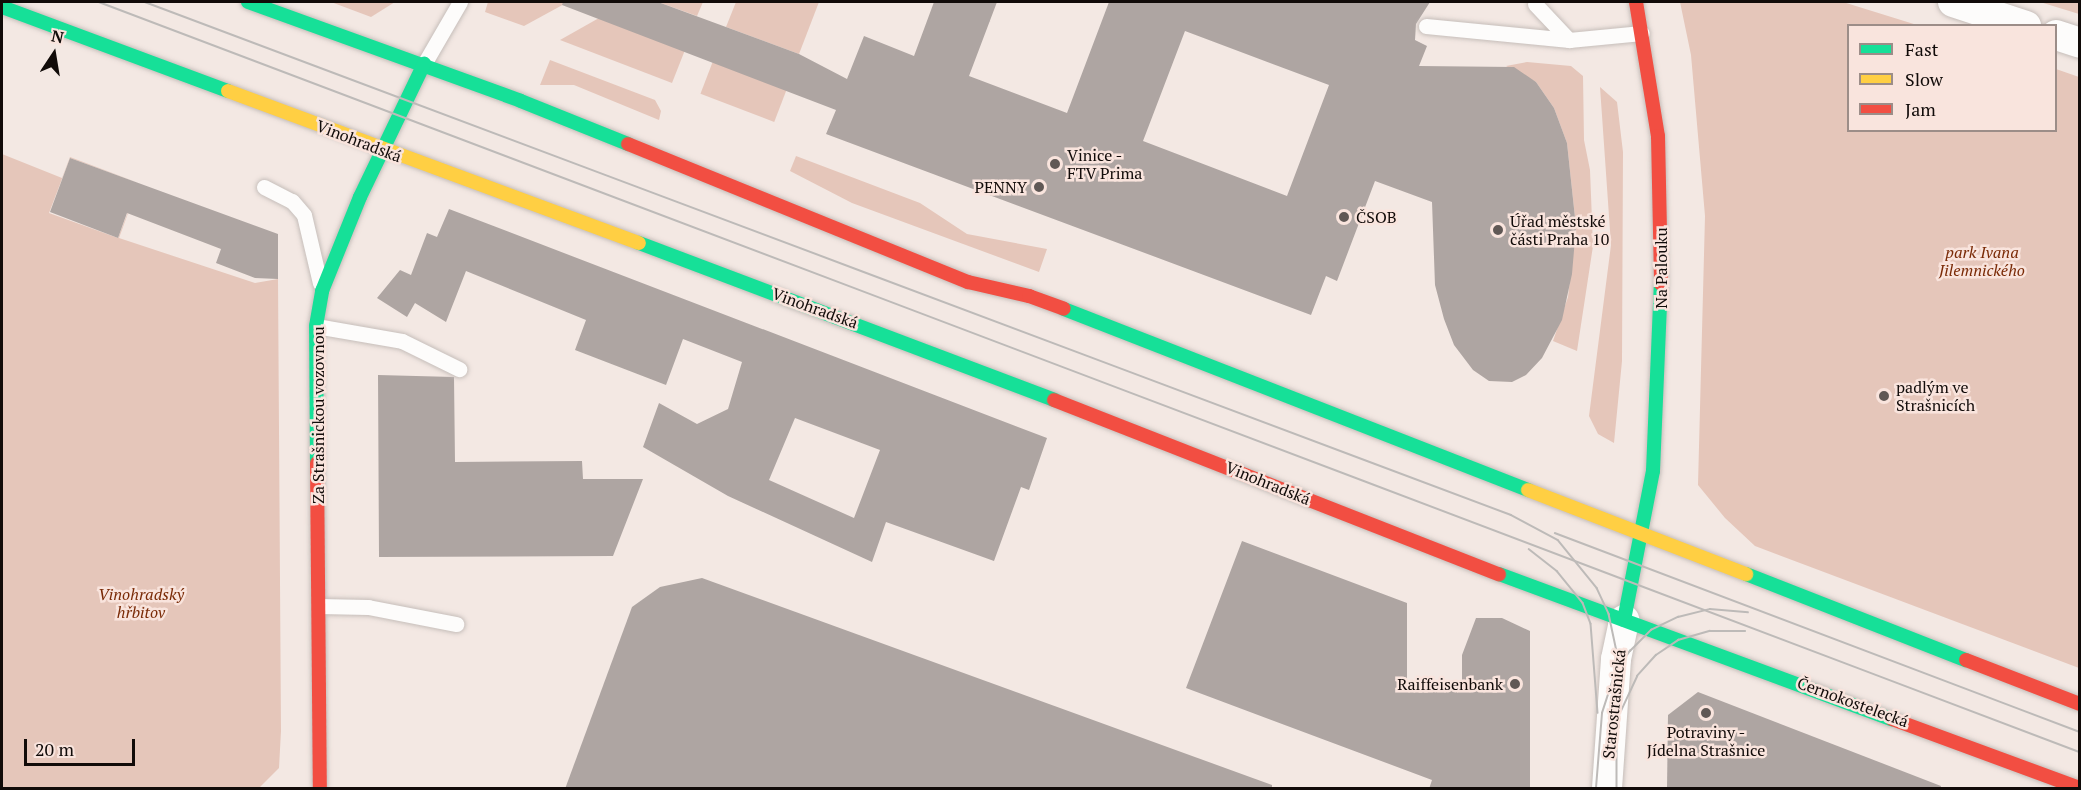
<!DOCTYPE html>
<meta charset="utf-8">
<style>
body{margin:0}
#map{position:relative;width:2081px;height:790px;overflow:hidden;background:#f3e8e3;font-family:"PT Serif",serif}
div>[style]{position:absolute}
.green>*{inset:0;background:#e5c6ba;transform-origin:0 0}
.building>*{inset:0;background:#aea5a2}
.roads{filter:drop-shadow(0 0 2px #c6beba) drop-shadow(0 0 2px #c6beba)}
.lane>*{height:15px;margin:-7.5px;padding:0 7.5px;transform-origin:7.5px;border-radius:7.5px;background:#fdfcfb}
.street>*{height:30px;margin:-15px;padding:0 15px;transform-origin:15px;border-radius:15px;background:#fdfcfb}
.fast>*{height:14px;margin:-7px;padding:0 7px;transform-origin:7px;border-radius:7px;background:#16e098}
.slow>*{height:14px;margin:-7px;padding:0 7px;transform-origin:7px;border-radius:7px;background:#ffcf43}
.jam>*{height:14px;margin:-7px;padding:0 7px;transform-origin:7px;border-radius:7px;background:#f24e42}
.tram>*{height:1.5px;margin:-0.75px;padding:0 0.75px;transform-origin:0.75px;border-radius:0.75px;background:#bdbab8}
.dots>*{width:16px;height:16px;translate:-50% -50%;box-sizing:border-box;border:3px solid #f9e4dd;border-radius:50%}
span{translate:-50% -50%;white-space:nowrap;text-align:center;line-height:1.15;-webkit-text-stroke:5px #f9e4dd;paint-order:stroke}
.street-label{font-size:16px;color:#110b09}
.poi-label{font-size:16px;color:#110b09}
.left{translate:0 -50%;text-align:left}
.right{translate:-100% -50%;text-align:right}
.park-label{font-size:16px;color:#7a2a06;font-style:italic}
.frame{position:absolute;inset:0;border:3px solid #110b09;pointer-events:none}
.legend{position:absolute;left:1847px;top:24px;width:210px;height:108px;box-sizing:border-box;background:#f9e4dd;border:2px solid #9c8d88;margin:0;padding:8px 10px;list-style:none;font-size:18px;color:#110b09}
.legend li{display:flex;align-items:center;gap:12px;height:30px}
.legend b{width:30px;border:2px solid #9c8d88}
.north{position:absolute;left:24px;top:24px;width:60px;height:60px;-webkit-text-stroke:4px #f9e4dd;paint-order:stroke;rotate:12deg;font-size:16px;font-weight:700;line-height:24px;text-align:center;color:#110b09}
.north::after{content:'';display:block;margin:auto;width:21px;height:27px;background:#110b09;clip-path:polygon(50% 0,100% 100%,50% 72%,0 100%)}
.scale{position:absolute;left:24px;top:739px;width:111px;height:27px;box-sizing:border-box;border:3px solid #110b09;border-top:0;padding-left:8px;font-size:18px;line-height:21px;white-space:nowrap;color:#110b09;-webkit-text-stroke:4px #f9e4dd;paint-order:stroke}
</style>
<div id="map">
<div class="green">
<div style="clip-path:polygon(331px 2px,395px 2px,371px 17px)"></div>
<div style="clip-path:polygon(488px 2px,568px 2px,524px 26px,485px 12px)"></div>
<div style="clip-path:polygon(658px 2px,703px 2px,697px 16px)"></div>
<div style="clip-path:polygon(736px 2px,819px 2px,799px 54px,726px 27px)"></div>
<div style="clip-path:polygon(1680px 2px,1843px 2px,1917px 25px,1848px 26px,1848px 130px,2056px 130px,2056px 69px,2079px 77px,2079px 668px,1755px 546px,1725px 518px,1698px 485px,1705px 216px,1691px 55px)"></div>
<div style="clip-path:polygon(2040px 2px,2079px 2px,2079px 14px)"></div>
<div style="clip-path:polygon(599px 18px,685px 50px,672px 83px,560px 40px)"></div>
<div style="clip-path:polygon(550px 60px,655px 100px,661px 111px,659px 120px,574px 85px,540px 85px)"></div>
<div style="left:713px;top:61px;width:79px;height:35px;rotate:21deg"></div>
<div style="clip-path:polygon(1527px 62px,1571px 66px,1583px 76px,1584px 140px,1590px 170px,1593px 246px,1577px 351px,1553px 341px,1568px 297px,1576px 227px,1567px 143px,1554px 108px,1536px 82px,1506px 66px)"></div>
<div style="clip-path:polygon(1600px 87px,1617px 102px,1623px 152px,1622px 361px,1614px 443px,1598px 434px,1589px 416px,1611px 245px)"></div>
<div style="clip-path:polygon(evenodd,2px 154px,62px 178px,70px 157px,139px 183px,119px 238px,255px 283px,278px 279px,281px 731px,279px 768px,259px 788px,2px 788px,2px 154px,70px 158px,139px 183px,118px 238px,49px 213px,70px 158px)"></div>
<div style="clip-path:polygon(796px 156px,920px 203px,967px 234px,1047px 249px,1039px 272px,852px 203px,790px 171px)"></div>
</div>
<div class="building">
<div style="clip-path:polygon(evenodd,563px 2px,658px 2px,799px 54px,847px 79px,864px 36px,914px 56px,934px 2px,997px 2px,969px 76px,1067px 113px,1109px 2px,1430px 2px,1416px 24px,1415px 40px,1427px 46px,1419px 66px,1514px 67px,1536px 82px,1554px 108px,1567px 143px,1576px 227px,1572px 274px,1562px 320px,1542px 358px,1526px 375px,1512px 382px,1489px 381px,1473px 370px,1454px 345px,1444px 319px,1435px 285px,1432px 202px,1375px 181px,1337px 281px,1326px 276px,1311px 315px,826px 134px,836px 110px,562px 5px,563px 2px,1185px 31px,1329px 85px,1287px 196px,1143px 141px,1185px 31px)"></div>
<div style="clip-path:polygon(70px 158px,278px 234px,278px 279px,255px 278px,216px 263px,221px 249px,127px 213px,118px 238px,50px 212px)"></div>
<div style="clip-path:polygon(evenodd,449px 209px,1047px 438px,1029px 490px,1021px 487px,994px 561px,886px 522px,872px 562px,728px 496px,643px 447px,659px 403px,697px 424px,728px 409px,742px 362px,683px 339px,666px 385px,575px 350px,586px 320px,466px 271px,446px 322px,415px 303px,407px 317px,377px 298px,400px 270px,411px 275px,427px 233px,437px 237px,449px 209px,795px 418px,880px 450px,854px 518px,769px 480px,795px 418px)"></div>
<div style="clip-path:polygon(378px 375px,454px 377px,455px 462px,582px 461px,583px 479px,643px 479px,613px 556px,379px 557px)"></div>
<div style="clip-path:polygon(1242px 541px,1407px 603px,1407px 683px,1462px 688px,1462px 655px,1476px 618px,1502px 618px,1530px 631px,1530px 789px,1429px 789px,1432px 780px,1186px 688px)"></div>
<div style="clip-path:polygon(702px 578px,1272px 785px,1272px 789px,565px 789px,632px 607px,660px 587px)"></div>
<div style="clip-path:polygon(1698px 692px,1941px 786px,1940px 789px,1667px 789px,1668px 715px)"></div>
</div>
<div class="roads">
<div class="lane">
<div style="left:1535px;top:4px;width:50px;rotate:46.6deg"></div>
<div style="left:1426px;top:26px;width:144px;rotate:5.6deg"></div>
<div style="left:1569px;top:40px;width:73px;rotate:-5.5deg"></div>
<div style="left:424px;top:64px;width:72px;rotate:-59.9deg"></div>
<div style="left:264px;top:187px;width:31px;rotate:27deg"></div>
<div style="left:292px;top:201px;width:18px;rotate:49deg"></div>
<div style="left:304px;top:215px;width:70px;rotate:76.8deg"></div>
<div style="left:316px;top:326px;width:87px;rotate:9.9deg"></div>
<div style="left:402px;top:341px;width:64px;rotate:26.2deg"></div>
<div style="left:319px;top:606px;width:49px;rotate:1.2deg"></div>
<div style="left:368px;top:607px;width:90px;rotate:10.9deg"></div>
</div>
<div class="street">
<div style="left:1953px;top:2px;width:77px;rotate:18.2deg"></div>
<div style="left:2056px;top:35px;width:25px;rotate:18deg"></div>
<div style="left:1607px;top:788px;width:129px;rotate:-86deg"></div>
<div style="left:1616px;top:659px;width:40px;rotate:-78deg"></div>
</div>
<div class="fast">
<div style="left:248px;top:2px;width:290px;rotate:19.9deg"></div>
<div style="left:521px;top:101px;width:115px;rotate:21.9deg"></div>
<div style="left:2px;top:7px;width:241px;rotate:20.4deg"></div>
<div style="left:639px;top:243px;width:444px;rotate:20.7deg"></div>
<div style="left:1064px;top:309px;width:498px;rotate:21.3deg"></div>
<div style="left:317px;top:463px;width:137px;rotate:-90.4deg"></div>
<div style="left:316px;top:326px;width:36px;rotate:-80deg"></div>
<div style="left:322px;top:291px;width:101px;rotate:-68deg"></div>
<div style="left:360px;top:197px;width:148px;rotate:-64.3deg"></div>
<div style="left:1499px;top:574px;width:419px;rotate:20.3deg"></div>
<div style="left:1746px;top:574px;width:236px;rotate:21.4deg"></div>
<div style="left:1624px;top:620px;width:152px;rotate:-79deg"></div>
<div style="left:1653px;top:471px;width:187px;rotate:-87.6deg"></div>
</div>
<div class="slow">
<div style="left:228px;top:91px;width:438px;rotate:20.3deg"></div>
<div style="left:1528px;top:490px;width:234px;rotate:21.1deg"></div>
</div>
<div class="jam">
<div style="left:1636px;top:2px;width:136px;rotate:80.7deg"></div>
<div style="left:1658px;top:136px;width:148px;rotate:88.8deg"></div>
<div style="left:628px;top:144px;width:367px;rotate:22.1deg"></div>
<div style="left:968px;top:282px;width:63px;rotate:12.9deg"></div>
<div style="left:1029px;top:296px;width:37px;rotate:20deg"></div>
<div style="left:1054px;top:400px;width:478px;rotate:21.4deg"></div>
<div style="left:317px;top:463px;width:325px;rotate:89.5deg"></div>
<div style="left:1966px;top:660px;width:122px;rotate:21.1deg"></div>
<div style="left:1892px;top:719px;width:200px;rotate:20.2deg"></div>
</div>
</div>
<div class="tram">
<div style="left:99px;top:2px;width:2118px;rotate:20.74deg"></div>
<div style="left:145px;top:2px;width:1459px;rotate:20.58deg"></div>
<div style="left:1511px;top:515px;width:53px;rotate:28deg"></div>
<div style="left:1558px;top:540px;width:62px;rotate:50.9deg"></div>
<div style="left:1597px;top:588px;width:29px;rotate:65deg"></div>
<div style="left:1609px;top:614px;width:39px;rotate:78deg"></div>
<div style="left:1617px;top:652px;width:136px;rotate:90deg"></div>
<div style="left:1555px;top:533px;width:561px;rotate:20.76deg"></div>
<div style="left:1529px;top:549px;width:36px;rotate:38deg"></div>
<div style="left:1557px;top:571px;width:41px;rotate:50.9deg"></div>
<div style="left:1583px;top:603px;width:22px;rotate:69deg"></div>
<div style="left:1591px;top:624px;width:89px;rotate:85.5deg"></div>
<div style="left:1621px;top:711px;width:38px;rotate:-65deg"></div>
<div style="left:1637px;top:676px;width:28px;rotate:-48deg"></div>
<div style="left:1656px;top:655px;width:27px;rotate:-34deg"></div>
<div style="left:1678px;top:640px;width:33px;rotate:-16deg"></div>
<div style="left:1710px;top:631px;width:35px"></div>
<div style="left:1596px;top:788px;width:75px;rotate:-85.4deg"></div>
<div style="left:1602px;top:713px;width:45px;rotate:-72deg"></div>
<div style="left:1616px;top:670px;width:24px;rotate:-54deg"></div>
<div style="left:1630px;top:651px;width:30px;rotate:-45deg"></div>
<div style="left:1651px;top:630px;width:30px;rotate:-26deg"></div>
<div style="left:1678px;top:617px;width:33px;rotate:-14deg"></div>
<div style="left:1710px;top:609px;width:38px;rotate:5deg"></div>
</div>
<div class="dots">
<div style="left:1055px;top:164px;background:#605855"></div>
<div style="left:1039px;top:187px;background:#605855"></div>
<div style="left:1344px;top:217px;background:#605855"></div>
<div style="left:1498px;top:230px;background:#605855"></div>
<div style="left:1884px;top:396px;background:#605855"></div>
<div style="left:1515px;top:684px;background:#605855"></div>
<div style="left:1706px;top:713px;background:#605855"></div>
</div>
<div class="street-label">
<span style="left:359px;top:141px;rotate:21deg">Vinohradská</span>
<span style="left:1661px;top:268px;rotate:-90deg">Na Palouku</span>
<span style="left:815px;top:308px;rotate:20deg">Vinohradská</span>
<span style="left:318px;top:415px;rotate:-90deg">Za Strašnickou vozovnou</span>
<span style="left:1268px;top:483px;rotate:22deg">Vinohradská</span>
<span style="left:1853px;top:702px;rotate:20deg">Černokostelecká</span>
<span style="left:1614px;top:704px;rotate:-84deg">Starostrašnická</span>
</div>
<div class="poi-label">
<span class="left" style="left:1067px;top:164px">Vinice -<br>FTV Prima</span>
<span class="right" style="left:1027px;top:187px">PENNY</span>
<span class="left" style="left:1356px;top:217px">ČSOB</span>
<span class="left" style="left:1510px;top:230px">Úřad městské<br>části Praha 10</span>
<span class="left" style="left:1896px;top:396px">padlým ve<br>Strašnicích</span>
<span class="right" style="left:1503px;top:684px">Raiffeisenbank</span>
<span style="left:1706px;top:741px">Potraviny -<br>Jídelna Strašnice</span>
</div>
<div class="park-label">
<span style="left:1982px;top:261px">park Ivana<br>Jilemnického</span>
<span style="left:141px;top:603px">Vinohradský<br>hřbitov</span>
</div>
<div class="frame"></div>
<ul class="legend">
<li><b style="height:8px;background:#16e098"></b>Fast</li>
<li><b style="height:8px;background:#ffcf43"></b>Slow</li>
<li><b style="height:8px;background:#f24e42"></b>Jam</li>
</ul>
<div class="north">N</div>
<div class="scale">20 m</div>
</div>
